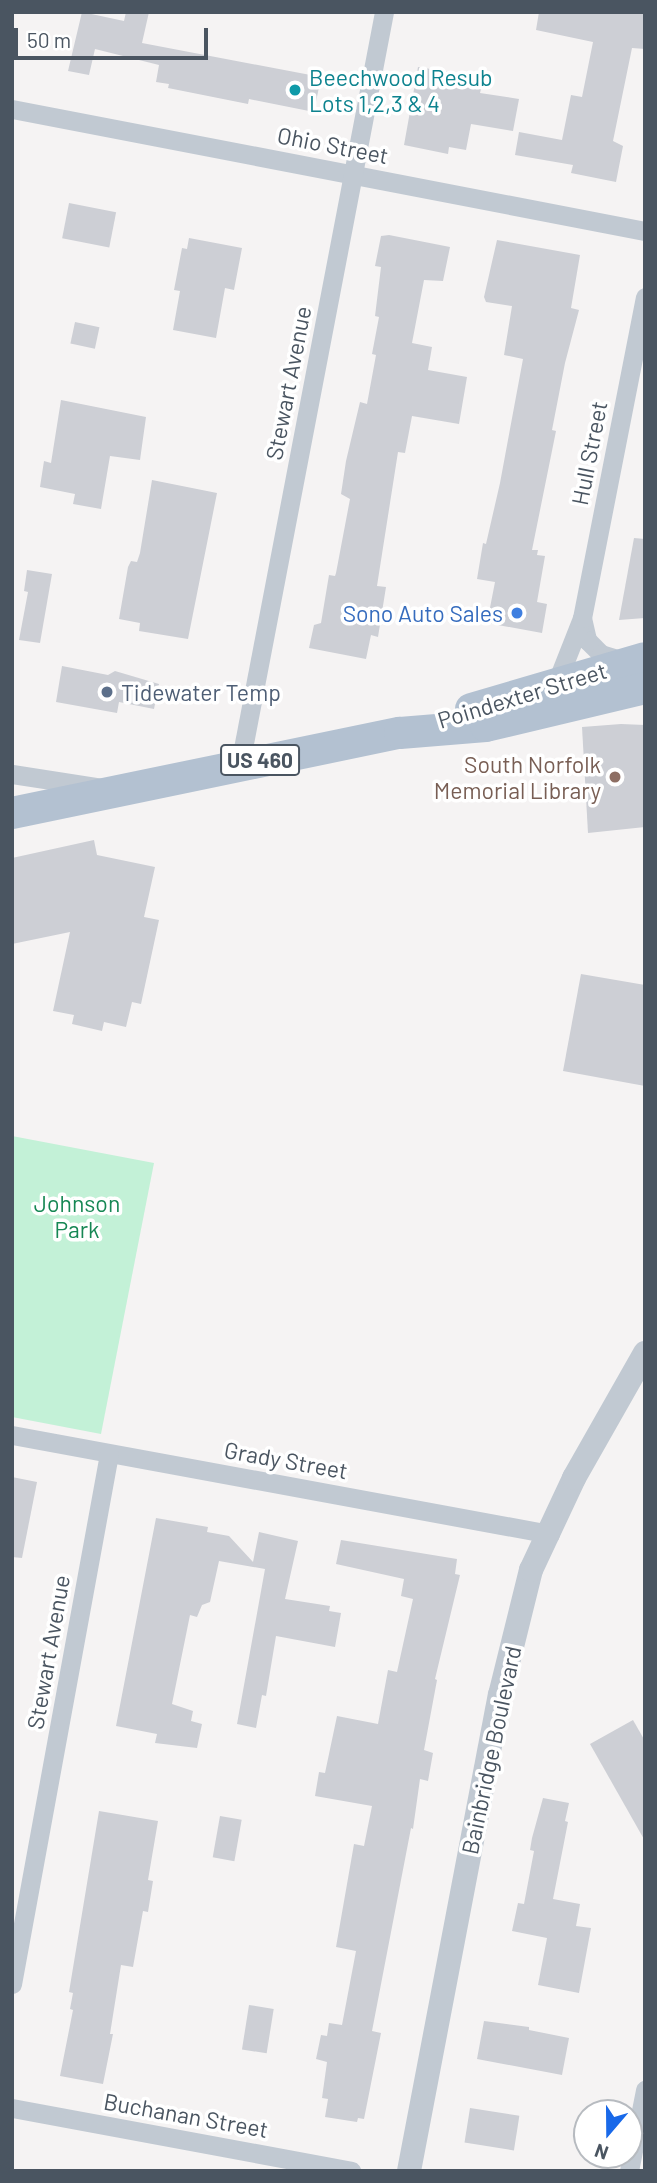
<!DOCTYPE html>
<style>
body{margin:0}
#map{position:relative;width:657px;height:2183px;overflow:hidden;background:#f5f3f3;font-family:Barlow,sans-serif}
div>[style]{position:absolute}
.green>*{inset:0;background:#c3f1d7}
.building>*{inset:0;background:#cdcfd5;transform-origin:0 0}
.minor>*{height:19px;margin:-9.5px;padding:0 9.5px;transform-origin:9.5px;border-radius:9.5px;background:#c1c9d2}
.tertiary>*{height:24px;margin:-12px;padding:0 12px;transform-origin:12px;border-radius:12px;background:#c1c9d2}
.primary>*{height:32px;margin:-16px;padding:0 16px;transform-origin:16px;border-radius:16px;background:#b3c1d1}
.dots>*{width:19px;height:19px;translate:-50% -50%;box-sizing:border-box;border:4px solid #fff;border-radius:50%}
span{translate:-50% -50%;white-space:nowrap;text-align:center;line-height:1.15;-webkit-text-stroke:7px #fff;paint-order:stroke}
.shield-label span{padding:2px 5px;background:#fff;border:2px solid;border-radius:5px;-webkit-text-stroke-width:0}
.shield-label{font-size:21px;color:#4a5561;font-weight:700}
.culture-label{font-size:23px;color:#0d838f}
.left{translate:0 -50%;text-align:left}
.street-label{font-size:23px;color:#4a5561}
.shop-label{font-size:23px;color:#366cbe}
.right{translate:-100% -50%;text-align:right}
.service-label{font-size:23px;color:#4e5e75}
.education-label{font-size:23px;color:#785e54}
.park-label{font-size:23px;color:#168754}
.frame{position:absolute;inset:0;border:14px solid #4a5561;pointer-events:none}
.north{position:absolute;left:573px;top:2099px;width:70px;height:70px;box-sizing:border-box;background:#fff;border:2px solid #b7bbc0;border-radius:50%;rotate:200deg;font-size:19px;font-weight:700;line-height:28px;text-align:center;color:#4a5561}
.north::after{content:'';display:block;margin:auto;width:24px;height:32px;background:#1969e9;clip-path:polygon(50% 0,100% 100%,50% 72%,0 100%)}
.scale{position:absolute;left:14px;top:28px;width:194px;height:32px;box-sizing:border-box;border:4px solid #4a5561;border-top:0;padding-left:9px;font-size:21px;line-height:24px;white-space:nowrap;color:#4a5561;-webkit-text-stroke:5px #fff;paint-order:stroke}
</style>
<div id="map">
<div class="green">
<div style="clip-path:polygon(12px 1136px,154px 1163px,101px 1434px,12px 1417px)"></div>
</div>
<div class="building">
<div style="clip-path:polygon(82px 12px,124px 21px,126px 12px,149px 12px,142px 43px,321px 77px,314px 112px,249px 99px,248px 104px,168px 88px,169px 84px,156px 82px,159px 65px,95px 49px,89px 75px,68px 71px)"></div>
<div style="clip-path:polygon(539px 12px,645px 12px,645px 49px,632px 48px,613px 141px,623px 146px,616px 182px,571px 173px,573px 165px,515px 155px,519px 132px,562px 140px,571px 95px,582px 97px,593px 42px,536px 30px)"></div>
<div style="clip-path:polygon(418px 67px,476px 76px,474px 88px,481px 89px,480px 93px,519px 99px,513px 131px,471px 124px,466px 150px,449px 147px,448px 154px,404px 145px)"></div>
<div style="left:69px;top:203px;width:48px;height:36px;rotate:11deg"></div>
<div style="clip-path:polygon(389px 235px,450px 247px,443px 281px,424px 280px,412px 343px,432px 347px,428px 370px,467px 377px,459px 424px,412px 416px,405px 453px,398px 452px,377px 586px,386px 587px,378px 637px,371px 635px,366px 659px,309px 648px,314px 625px,321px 623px,329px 575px,335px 576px,336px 573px,350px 499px,341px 494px,346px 461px,360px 402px,367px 404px,376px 355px,372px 354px,379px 317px,375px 316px,381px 267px,375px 266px,381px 236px)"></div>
<div style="clip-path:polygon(189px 238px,242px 248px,234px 290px,225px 288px,216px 338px,173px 330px,180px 291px,174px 290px,182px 248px,187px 249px)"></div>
<div style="clip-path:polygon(497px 240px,580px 255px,571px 308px,579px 310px,565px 363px,552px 430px,556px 431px,532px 550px,538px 550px,537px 555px,545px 556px,537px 602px,547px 604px,542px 633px,487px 623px,495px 582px,477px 579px,483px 543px,486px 544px,500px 483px,523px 359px,504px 355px,512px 306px,486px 302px,484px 297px)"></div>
<div style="left:75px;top:322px;width:25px;height:22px;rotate:12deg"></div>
<div style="clip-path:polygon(61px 400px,146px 417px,140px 460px,110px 456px,101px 509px,73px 504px,75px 494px,40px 487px,44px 461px,51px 463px)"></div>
<div style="clip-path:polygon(152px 480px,217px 493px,188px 639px,139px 631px,140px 623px,119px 619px,128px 567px,131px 561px,137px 562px,140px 553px)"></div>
<div style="clip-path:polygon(634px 538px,645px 539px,645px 618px,619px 620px)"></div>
<div style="clip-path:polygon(27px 570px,52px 574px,40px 643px,19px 640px,28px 592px,24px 591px)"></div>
<div style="clip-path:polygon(62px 666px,108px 675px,115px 671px,159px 684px,154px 709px,119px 702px,117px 713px,56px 702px)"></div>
<div style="clip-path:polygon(621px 724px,645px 725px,645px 827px,588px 833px,582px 727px)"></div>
<div style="clip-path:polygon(94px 840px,97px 855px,155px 867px,144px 917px,159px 920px,141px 1004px,132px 1002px,126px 1027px,104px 1022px,102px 1031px,72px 1024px,74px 1015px,53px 1011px,70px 932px,12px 944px,12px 858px)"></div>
<div style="clip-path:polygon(581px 974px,645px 985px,645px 1086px,563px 1071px)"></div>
<div style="clip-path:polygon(12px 1477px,37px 1482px,22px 1558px,12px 1557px)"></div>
<div style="clip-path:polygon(156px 1518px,208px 1527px,207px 1532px,229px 1536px,253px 1562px,259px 1532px,298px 1541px,285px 1599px,330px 1606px,329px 1611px,341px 1613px,335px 1647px,276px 1636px,266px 1696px,262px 1695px,256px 1728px,237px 1724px,265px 1569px,219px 1561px,210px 1602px,202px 1605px,197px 1617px,190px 1615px,172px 1704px,193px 1711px,191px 1721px,202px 1724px,197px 1748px,155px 1743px,157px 1734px,116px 1726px)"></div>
<div style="clip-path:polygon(341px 1540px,457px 1559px,455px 1574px,460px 1575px,435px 1679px,437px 1680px,424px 1750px,433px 1753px,428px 1781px,420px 1779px,413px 1829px,411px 1828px,372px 2031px,381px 2033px,364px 2119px,358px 2118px,357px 2122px,325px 2117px,328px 2099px,322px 2098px,327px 2062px,316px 2059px,321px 2035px,327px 2036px,329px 2023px,342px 2025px,356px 1951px,336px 1947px,354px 1844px,364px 1846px,372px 1806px,315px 1796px,319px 1772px,325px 1773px,337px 1716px,378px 1724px,388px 1670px,397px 1672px,413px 1599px,401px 1596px,404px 1579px,336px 1564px)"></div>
<div style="clip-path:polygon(633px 1720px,645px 1741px,645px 1841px,590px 1744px)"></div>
<div style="clip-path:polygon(543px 1798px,569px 1803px,565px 1821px,568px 1822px,553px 1899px,580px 1904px,576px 1926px,591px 1928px,579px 1993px,538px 1985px,547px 1938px,512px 1931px,518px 1903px,524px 1904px,534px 1851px,530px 1850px,532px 1838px)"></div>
<div style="clip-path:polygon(99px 1811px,158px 1821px,148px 1880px,153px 1881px,148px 1912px,143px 1911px,133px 1967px,121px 1965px,110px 2034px,113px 2034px,103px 2084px,60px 2076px,73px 2010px,70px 2009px,73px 1993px,69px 1992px)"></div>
<div style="left:220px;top:1816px;width:22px;height:42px;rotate:10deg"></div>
<div style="left:249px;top:2005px;width:25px;height:45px;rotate:9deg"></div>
<div style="clip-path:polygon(484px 2021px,529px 2027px,529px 2030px,569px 2038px,562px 2075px,477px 2059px)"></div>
<div style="left:470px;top:2108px;width:50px;height:35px;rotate:9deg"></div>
</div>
<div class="minor">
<div style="left:12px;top:109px;width:645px;rotate:10.91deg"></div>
<div style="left:582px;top:618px;width:23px;rotate:77deg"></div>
<div style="left:587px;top:640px;width:20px;rotate:45deg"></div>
<div style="left:601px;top:654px;width:24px;rotate:17deg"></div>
<div style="left:556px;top:684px;width:71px;rotate:-68.5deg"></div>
<div style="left:582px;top:618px;width:327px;rotate:-78.9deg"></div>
<div style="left:240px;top:764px;width:766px;rotate:-79.16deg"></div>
<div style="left:12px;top:774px;width:91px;rotate:8.8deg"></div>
<div style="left:12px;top:1435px;width:547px;rotate:10.43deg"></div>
<div style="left:12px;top:1984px;width:539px;rotate:-79.63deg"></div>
<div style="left:12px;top:2108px;width:345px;rotate:10.5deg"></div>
<div style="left:629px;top:2171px;width:83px;rotate:-78.8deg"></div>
</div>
<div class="tertiary">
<div style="left:409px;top:2171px;width:485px;rotate:-79.2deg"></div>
<div style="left:500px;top:1695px;width:129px;rotate:-76.1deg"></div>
<div style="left:531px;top:1570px;width:102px;rotate:-64.9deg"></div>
<div style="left:574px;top:1478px;width:144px;rotate:-60.4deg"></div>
</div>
<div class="primary">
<div style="left:471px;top:709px;width:181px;rotate:-16.3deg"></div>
<div style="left:12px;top:813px;width:396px;rotate:-11.7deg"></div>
<div style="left:400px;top:733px;width:86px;rotate:-4.7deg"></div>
<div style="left:486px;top:726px;width:163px;rotate:-13.4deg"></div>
</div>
<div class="dots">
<div style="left:295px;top:90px;background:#0f9aa8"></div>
<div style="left:517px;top:613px;background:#3f7fe0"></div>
<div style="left:107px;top:692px;background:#5c6f8a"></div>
<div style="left:615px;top:777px;background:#8d6e63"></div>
</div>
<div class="shield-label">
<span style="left:260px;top:760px">US 460</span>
</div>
<div class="culture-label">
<span class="left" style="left:309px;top:90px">Beechwood Resub<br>Lots 1,2,3 &amp; 4</span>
</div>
<div class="street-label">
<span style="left:333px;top:145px;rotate:11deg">Ohio Street</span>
<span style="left:288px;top:383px;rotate:-79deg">Stewart Avenue</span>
<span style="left:589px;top:453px;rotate:-79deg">Hull Street</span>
<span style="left:522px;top:695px;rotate:-17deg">Poindexter Street</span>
<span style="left:286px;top:1460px;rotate:10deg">Grady Street</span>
<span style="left:48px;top:1652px;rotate:-80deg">Stewart Avenue</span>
<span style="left:491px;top:1750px;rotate:-78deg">Bainbridge Boulevard</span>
<span style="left:186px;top:2115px;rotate:10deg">Buchanan Street</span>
</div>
<div class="shop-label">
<span class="right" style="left:503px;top:613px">Sono Auto Sales</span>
</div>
<div class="service-label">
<span class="left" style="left:121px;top:692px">Tidewater Temp</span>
</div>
<div class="education-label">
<span class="right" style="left:601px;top:777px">South Norfolk<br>Memorial Library</span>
</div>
<div class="park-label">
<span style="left:77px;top:1216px">Johnson<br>Park</span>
</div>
<div class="frame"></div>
<div class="north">N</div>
<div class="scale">50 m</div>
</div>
